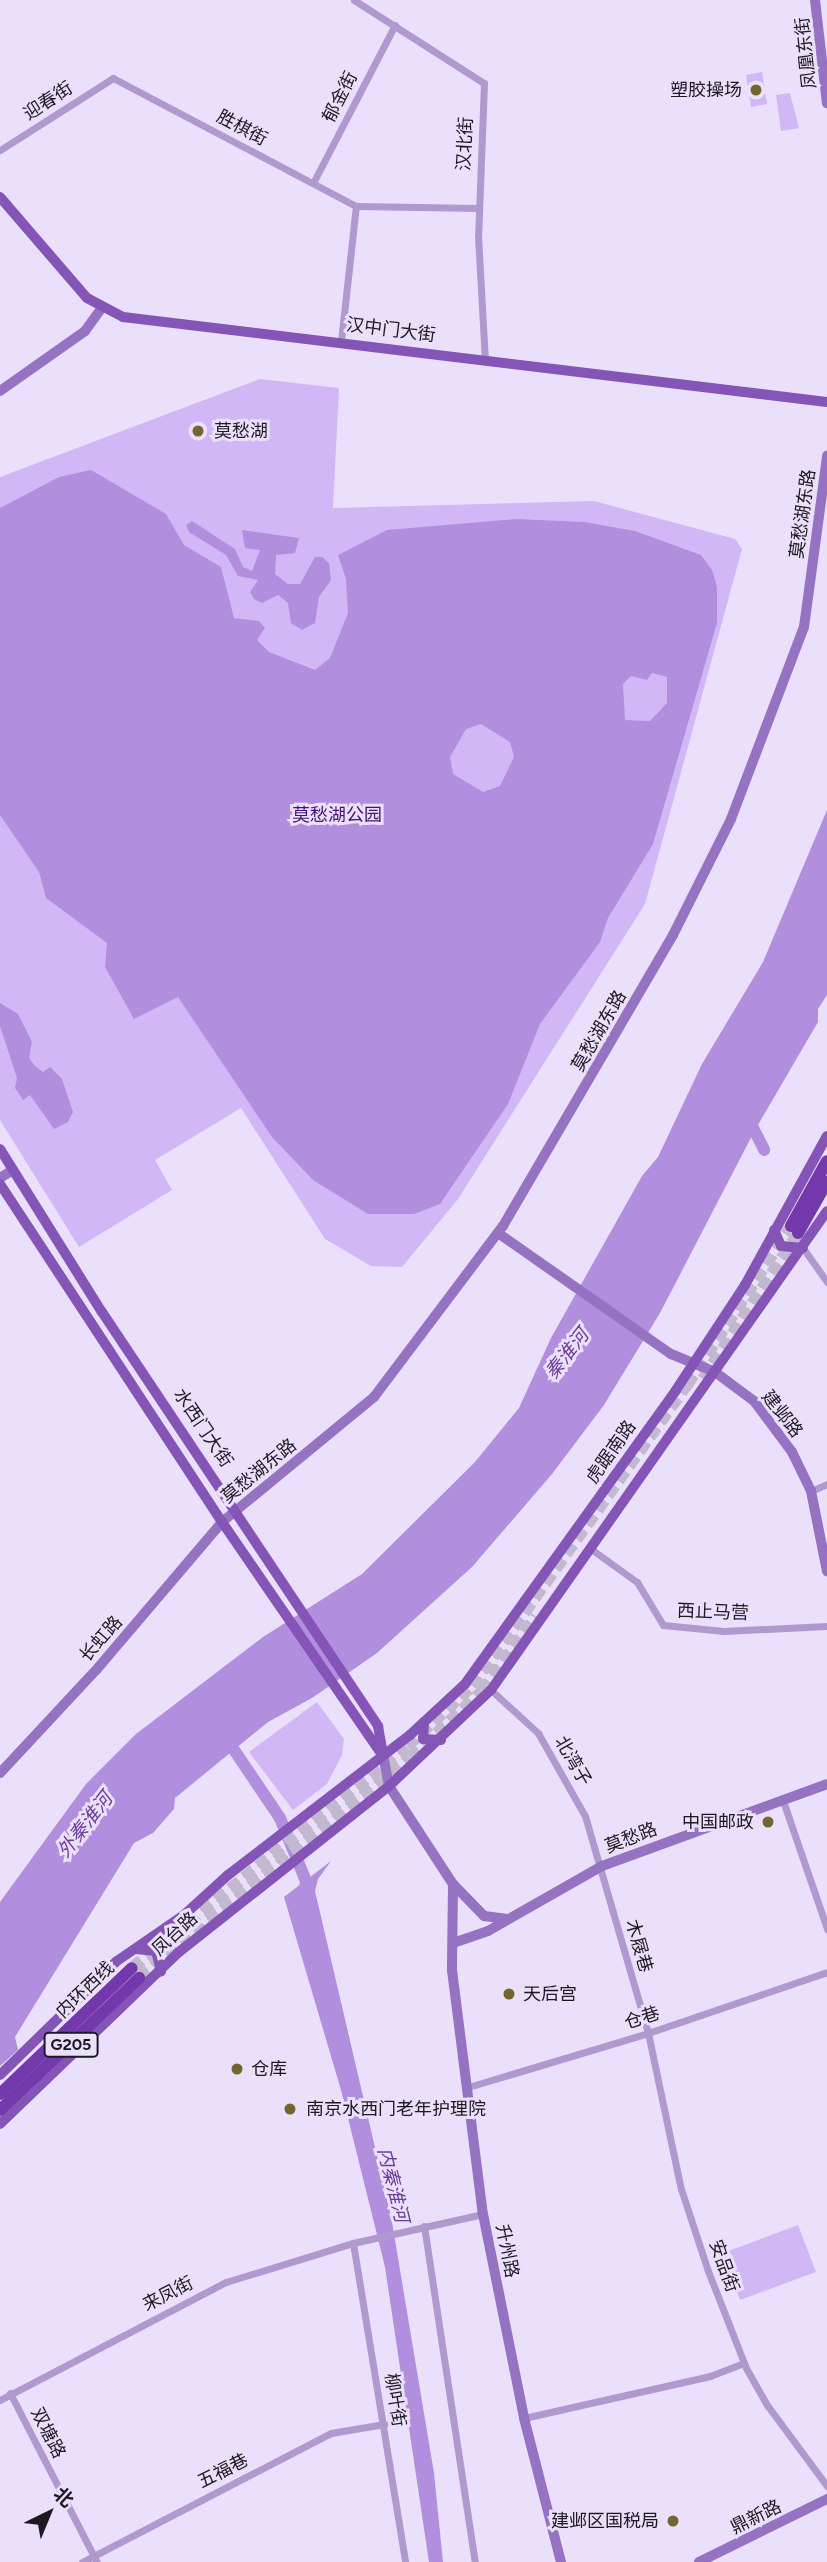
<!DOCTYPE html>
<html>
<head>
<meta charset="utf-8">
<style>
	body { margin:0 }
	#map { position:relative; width:827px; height:2562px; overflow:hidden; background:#ebe0fb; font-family:Figtree,"Noto Sans SC",sans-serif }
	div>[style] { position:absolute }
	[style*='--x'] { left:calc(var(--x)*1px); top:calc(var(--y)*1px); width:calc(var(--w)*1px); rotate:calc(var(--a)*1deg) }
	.green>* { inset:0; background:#d2b7f6 }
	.water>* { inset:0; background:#b18ede }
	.river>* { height:12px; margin:-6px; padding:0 6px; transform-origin:6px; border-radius:6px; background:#b18ede }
	.highway-tunnel>* { height:12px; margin-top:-6px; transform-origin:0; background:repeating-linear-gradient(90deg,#c2b8d0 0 12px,transparent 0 18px) }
	.street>* { height:7px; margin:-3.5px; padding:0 3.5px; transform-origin:3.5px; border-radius:3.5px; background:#b099cf }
	.secondary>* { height:10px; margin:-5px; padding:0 5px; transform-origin:5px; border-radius:5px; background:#9672c2 }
	.primary>* { height:10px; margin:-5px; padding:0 5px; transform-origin:5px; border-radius:5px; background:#8455b7 }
	.highway>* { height:12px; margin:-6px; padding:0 6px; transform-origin:6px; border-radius:6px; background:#7438ad }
	.dots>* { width:19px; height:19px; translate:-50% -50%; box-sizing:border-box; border:4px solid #ebe0fb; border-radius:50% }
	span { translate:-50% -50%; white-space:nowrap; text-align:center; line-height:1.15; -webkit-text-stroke:6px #ebe0fb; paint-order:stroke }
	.shield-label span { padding:2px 5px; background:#ebe0fb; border:2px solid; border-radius:5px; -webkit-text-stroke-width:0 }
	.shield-label { font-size:16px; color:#1d1922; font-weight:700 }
	.street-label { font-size:18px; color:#1d1922 }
	.poi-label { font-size:18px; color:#1d1922 }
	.right { translate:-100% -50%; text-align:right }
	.left { translate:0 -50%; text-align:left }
	.park-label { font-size:18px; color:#461170 }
	.water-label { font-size:19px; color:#6b3c9a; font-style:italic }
	.north { position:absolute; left:14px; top:2478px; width:70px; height:70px; -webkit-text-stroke:5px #ebe0fb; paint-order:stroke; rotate:43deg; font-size:19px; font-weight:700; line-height:28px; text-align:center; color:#1d1922 }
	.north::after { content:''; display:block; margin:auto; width:24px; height:32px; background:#1d1922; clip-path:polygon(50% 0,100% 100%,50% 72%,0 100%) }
</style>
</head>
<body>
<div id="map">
	<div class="green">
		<i style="clip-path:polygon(762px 72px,767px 104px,751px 107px,746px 75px)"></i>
		<i style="clip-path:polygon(790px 93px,799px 128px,781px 131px,776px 95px)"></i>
		<i style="clip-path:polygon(260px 379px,339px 388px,333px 508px,594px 501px,735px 539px,742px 549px,645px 904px,458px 1199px,402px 1267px,371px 1266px,325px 1239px,241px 1108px,155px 1160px,172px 1190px,79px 1247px,0 1120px,0 477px)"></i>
		<i style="clip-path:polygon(317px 1702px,344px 1739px,342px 1755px,327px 1784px,293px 1810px,249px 1752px)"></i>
		<i style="clip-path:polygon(798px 2225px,816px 2272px,740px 2300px,723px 2253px)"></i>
	</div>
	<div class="water">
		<i style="clip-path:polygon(evenodd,91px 470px,166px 514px,184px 545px,221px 567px,234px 618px,259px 621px,265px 628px,257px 640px,269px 652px,315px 670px,330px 658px,348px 613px,346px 579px,338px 555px,387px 530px,516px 519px,584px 522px,635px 531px,701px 555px,712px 570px,717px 587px,717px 623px,653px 844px,608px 918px,600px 942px,540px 1024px,508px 1104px,440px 1204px,414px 1214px,368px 1214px,313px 1180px,272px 1137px,178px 997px,134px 1019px,105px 967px,107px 943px,46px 898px,39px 872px,0 815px,0 508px,59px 477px,91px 470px,652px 673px,667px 677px,667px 703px,650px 721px,625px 720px,623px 684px,631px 676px,647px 680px,652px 673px,91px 470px,481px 724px,510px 742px,514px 757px,500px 786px,483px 792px,453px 774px,450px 757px,466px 729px,481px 724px)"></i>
		<i style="clip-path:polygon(192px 521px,235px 549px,243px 567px,252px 571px,260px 550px,245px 548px,242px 530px,299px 538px,295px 553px,276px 555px,275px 574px,288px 584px,300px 584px,315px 557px,322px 557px,329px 563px,331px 580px,319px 597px,315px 623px,302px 630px,291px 623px,288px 603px,278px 595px,262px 603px,254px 599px,250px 592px,258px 580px,238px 576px,226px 555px,189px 532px,186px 525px)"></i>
		<i style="clip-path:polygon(827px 810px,827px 995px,818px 1009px,818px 1022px,755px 1130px,660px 1313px,604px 1405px,552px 1474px,472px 1567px,377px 1653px,312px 1698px,268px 1722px,175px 1798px,174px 1809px,153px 1833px,134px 1843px,15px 2037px,18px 2050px,0 2066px,0 1902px,86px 1784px,136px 1734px,263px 1637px,362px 1574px,475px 1462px,519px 1408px,551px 1338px,642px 1176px,658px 1157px,702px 1064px,763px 962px)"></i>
		<i style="clip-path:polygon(0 1003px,18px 1014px,32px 1042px,29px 1058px,34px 1065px,43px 1072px,50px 1067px,62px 1079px,73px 1112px,68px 1122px,54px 1129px,30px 1095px,23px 1100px,15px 1088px,17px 1078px,0 1026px)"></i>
		<i style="clip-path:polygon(331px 1861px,318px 1879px,315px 1891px,391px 2216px,434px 2473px,443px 2562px,429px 2562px,385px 2267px,341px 2090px,284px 1897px)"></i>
	</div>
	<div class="river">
		<i style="--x:747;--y:1116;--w:38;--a:63"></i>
		<i style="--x:224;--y:1735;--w:100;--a:56"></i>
		<i style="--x:280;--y:1818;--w:68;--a:67.6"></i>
		<i style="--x:306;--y:1881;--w:16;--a:94"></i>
	</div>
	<div class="highway-tunnel">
		<i style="--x:703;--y:1379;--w:174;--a:-56.9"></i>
		<i style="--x:132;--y:1968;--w:353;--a:-38.9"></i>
		<i style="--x:407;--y:1746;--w:88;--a:-42.7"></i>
		<i style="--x:472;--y:1686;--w:370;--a:-54.5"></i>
		<i style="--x:687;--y:1385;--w:190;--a:-56.8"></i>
		<i style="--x:139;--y:1978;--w:349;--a:-39.1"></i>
		<i style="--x:410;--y:1758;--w:98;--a:-42.9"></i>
		<i style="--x:482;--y:1691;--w:92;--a:-53.9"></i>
	</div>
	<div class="street">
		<i style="--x:354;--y:0;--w:154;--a:32.6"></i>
		<i style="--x:484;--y:83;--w:153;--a:92.2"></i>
		<i style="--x:478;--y:236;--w:124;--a:86.8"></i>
		<i style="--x:0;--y:150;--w:134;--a:-32.5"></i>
		<i style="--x:113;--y:78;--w:275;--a:27.8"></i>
		<i style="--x:356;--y:206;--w:123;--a:0.9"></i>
		<i style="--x:313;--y:183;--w:178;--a:-62.6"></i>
		<i style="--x:341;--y:341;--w:136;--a:-83.7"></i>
		<i style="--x:803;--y:1248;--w:42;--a:54.8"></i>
		<i style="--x:811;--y:1491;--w:17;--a:-24"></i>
		<i style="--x:591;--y:1549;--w:57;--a:35.7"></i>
		<i style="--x:637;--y:1582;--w:50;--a:58.8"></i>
		<i style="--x:663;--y:1625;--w:61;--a:5.6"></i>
		<i style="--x:724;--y:1631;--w:103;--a:-2.8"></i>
		<i style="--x:491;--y:1690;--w:64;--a:42.5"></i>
		<i style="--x:538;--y:1733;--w:95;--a:60.5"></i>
		<i style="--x:585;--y:1816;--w:226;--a:73.8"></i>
		<i style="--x:648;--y:2033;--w:159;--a:78.1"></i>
		<i style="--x:681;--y:2189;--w:86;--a:71.8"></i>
		<i style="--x:708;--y:2271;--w:104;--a:68.6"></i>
		<i style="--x:746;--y:2368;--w:43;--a:60.4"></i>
		<i style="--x:767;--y:2405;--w:101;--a:53.5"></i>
		<i style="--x:782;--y:1798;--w:139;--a:71"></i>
		<i style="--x:465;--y:2088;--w:191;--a:-16.7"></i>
		<i style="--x:648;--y:2033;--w:189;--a:-18.8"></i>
		<i style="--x:424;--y:2226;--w:340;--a:81.4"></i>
		<i style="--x:353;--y:2243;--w:323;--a:80.7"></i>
		<i style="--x:10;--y:2393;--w:190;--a:62.8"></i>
		<i style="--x:0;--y:2400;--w:255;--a:-27.6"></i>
		<i style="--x:226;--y:2282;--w:133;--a:-17.1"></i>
		<i style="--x:353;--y:2243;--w:133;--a:-12.6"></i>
		<i style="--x:524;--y:2418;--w:191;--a:-12.7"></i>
		<i style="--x:710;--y:2376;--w:36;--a:-21"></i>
		<i style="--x:82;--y:2562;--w:280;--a:-27.4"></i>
		<i style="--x:331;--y:2433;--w:54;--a:-9.6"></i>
	</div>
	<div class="secondary">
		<i style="--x:815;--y:0;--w:104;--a:83.4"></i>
		<i style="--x:0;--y:391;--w:104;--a:-35.2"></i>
		<i style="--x:85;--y:331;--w:27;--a:-54"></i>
		<i style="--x:0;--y:1178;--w:15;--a:-32"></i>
		<i style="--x:498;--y:1233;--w:211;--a:35"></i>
		<i style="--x:671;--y:1354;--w:48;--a:22.2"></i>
		<i style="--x:715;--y:1372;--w:49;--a:36.6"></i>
		<i style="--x:754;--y:1401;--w:64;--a:53.3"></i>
		<i style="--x:792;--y:1452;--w:43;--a:64"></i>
		<i style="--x:811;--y:1491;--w:82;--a:78.7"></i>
		<i style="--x:383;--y:1755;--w:32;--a:79"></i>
		<i style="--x:389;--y:1786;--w:117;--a:56.9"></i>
		<i style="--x:453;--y:1884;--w:86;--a:90.7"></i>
		<i style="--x:452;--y:1970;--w:246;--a:82.8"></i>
		<i style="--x:483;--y:2214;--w:208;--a:78.6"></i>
		<i style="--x:524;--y:2418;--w:149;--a:75.6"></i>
		<i style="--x:0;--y:1773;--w:142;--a:-47"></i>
		<i style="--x:97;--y:1669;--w:193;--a:-49.6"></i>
		<i style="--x:222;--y:1522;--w:197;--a:-39.4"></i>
		<i style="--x:374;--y:1397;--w:214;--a:-53"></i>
		<i style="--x:503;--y:1226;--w:337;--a:-59.7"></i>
		<i style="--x:673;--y:935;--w:130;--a:-63.4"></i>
		<i style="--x:731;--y:819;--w:205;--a:-69.2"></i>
		<i style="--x:804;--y:627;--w:173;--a:-82.3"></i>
		<i style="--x:453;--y:1884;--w:45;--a:45.9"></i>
		<i style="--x:484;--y:1916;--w:24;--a:7"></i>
		<i style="--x:456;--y:1942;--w:34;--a:-19"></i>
		<i style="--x:488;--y:1931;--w:131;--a:-29.7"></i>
		<i style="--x:602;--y:1866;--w:239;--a:-20"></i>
		<i style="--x:699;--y:2562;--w:143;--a:-26.2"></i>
	</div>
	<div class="primary">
		<i style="--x:0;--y:197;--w:133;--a:49.3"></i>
		<i style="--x:87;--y:298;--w:41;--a:27.8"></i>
		<i style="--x:123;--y:317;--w:709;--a:6.88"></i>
		<i style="--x:0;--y:1149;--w:192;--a:58"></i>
		<i style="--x:102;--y:1312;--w:498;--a:56.3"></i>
		<i style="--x:378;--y:1726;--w:29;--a:80"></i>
		<i style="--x:0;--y:1184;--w:404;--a:56.7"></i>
		<i style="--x:222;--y:1522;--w:280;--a:55.5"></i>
		<i style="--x:774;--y:1230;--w:17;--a:66"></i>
		<i style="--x:781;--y:1246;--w:22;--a:5"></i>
		<i style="--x:424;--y:1722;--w:17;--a:93"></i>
		<i style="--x:423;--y:1739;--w:18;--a:3"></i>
		<i style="--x:136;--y:1949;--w:20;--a:6"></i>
		<i style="--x:156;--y:1951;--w:21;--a:76"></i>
		<i style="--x:0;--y:2075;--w:163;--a:-44.3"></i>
		<i style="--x:117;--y:1961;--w:81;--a:-34.5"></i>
		<i style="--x:184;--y:1915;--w:59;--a:-42.3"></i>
		<i style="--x:228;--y:1875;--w:230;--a:-37.6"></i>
		<i style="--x:410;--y:1735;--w:75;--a:-42.8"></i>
		<i style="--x:465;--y:1684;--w:362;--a:-54.3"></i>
		<i style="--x:676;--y:1390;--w:126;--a:-56.7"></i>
		<i style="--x:745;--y:1285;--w:170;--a:-61.2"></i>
		<i style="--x:0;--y:2124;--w:248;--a:-43.9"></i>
		<i style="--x:179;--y:1952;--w:268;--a:-38.3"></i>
		<i style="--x:389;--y:1786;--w:140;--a:-43.3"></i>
		<i style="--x:491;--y:1690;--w:585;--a:-54.95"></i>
	</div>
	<div class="highway">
		<i style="--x:791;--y:1226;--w:74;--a:-61"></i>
		<i style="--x:798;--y:1233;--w:59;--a:-60.4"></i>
		<i style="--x:0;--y:2094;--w:182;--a:-43.7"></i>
		<i style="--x:0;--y:2110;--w:192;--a:-43.5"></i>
	</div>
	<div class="dots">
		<i style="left:756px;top:90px;background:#736432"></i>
		<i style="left:198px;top:431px;background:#736432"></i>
		<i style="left:768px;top:1822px;background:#736432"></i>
		<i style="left:509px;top:1994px;background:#736432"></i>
		<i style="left:237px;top:2069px;background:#736432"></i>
		<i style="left:290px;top:2109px;background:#736432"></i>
		<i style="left:673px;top:2521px;background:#736432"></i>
	</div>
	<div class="shield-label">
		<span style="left:71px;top:2045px">G205</span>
	</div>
	<div class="street-label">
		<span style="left:806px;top:53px;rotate:-96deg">凤凰东街</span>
		<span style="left:340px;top:97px;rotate:-63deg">郁金街</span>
		<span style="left:48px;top:101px;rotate:-33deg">迎春街</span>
		<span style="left:242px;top:128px;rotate:28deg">胜棋街</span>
		<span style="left:465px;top:144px;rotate:-87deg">汉北街</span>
		<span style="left:391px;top:330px;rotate:7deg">汉中门大街</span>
		<span style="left:803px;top:514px;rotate:-82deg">莫愁湖东路</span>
		<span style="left:599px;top:1031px;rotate:-60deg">莫愁湖东路</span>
		<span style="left:782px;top:1414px;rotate:52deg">建邺路</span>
		<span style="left:203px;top:1428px;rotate:56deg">水西门大街</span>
		<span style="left:611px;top:1452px;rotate:-55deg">虎踞南路</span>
		<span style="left:259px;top:1471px;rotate:-39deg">莫愁湖东路</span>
		<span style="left:713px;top:1612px;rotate:2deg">西止马营</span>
		<span style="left:101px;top:1639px;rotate:-49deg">长虹路</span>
		<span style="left:573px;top:1761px;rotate:60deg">北湾子</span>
		<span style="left:631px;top:1838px;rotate:-21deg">莫愁路</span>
		<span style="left:175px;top:1934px;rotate:-43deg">凤台路</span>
		<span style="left:639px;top:1946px;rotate:74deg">木屐巷</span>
		<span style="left:85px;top:1990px;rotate:-44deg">内环西线</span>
		<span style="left:642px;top:2018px;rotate:-18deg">仓巷</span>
		<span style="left:507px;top:2251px;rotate:79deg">升州路</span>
		<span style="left:724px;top:2266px;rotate:70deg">安品街</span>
		<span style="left:168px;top:2294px;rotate:-27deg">来凤街</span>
		<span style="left:395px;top:2400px;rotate:81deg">柳叶街</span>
		<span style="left:48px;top:2433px;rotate:63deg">双塘路</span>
		<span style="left:223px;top:2471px;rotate:-27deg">五福巷</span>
		<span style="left:756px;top:2517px;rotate:-26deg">鼎新路</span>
	</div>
	<div class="poi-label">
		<span class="right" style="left:742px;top:90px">塑胶操场</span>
		<span class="left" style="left:214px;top:431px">莫愁湖</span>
		<span class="right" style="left:754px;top:1822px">中国邮政</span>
		<span class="left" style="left:523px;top:1994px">天后宫</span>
		<span class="left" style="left:251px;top:2069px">仓库</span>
		<span class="left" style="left:306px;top:2109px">南京水西门老年护理院</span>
		<span class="right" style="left:659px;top:2521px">建邺区国税局</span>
	</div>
	<div class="park-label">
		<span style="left:337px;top:815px">莫愁湖公园</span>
	</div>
	<div class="water-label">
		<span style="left:567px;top:1354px;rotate:-52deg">秦淮河</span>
		<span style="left:85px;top:1825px;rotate:-52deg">外秦淮河</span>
		<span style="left:393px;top:2185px;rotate:76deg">内秦淮河</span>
	</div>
	<div class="north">北</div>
</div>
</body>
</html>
